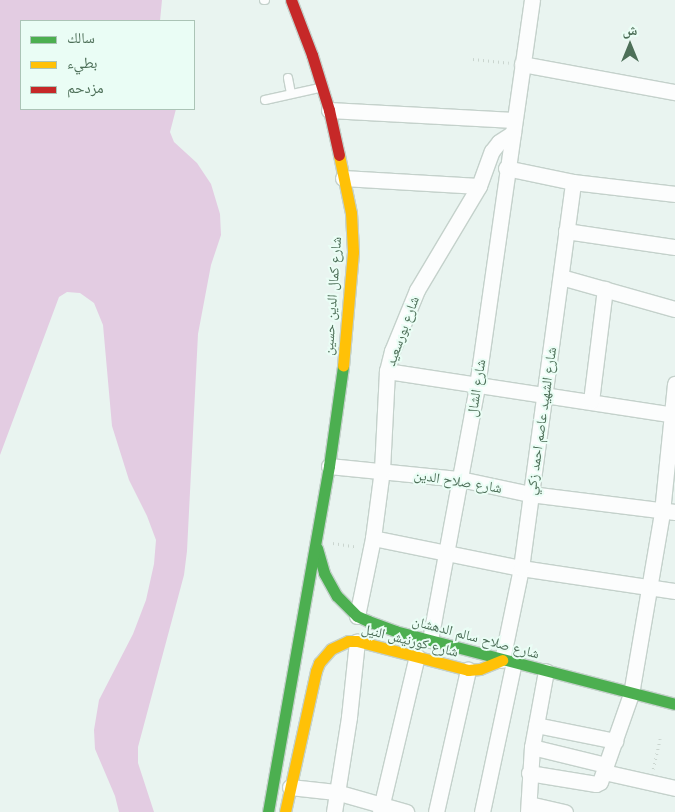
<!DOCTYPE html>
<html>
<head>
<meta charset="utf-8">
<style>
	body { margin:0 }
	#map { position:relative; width:675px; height:812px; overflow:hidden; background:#e9f4f0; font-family:Arial,"Noto Naskh Arabic",sans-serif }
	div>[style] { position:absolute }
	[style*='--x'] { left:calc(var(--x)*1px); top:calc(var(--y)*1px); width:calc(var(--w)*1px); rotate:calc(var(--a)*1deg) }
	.water>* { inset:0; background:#e3cce2 }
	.path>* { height:2.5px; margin-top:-1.25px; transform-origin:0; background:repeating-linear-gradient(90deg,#cad5cf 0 1px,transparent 0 5px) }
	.roads { filter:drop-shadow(1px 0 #c4d1cb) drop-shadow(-1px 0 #c4d1cb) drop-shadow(0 1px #c4d1cb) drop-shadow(0 -1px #c4d1cb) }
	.lane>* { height:8px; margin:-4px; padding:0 4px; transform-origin:4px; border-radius:4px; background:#fcfdfd }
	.street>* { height:15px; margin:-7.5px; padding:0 7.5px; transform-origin:7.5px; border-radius:7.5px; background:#fcfdfd }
	.fast>* { height:11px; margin:-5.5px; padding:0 5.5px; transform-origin:5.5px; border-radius:5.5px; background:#4caf50 }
	.slow>* { height:11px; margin:-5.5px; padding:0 5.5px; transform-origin:5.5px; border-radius:5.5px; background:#ffc107 }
	.jam>* { height:11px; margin:-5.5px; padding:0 5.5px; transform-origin:5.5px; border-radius:5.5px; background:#c62828 }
	span { translate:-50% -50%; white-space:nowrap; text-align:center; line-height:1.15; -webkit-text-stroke:4px #eafdf5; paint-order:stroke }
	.street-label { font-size:14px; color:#4d6f58 }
	.legend { position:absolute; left:20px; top:20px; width:175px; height:90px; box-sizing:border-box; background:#eafdf5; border:1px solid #abc4b6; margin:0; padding:6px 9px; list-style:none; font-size:15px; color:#4d6f58 }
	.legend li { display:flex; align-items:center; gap:10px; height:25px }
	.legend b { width:25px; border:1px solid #abc4b6 }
	.north { position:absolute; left:605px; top:20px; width:50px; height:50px; -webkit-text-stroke:4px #eafdf5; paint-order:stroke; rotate:0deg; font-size:14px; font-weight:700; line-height:20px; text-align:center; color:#4d6f58 }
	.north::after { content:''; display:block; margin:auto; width:18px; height:22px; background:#4d6f58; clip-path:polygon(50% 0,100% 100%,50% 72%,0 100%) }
</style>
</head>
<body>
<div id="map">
	<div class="water">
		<i style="clip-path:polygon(0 0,162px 0,160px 21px,21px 21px,21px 109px,176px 109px,170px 132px,174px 142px,197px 163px,211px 184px,220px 214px,221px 235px,211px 265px,198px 334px,187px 551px,184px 575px,138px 747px,138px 763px,154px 812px,119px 812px,115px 796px,95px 749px,94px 730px,99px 700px,133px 634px,146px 600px,154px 564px,156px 540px,147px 516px,129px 480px,112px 426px,103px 325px,94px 303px,80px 293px,67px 292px,59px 297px,0 455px)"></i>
	</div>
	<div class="path">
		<i style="--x:473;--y:59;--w:36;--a:6"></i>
		<i style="--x:333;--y:543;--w:24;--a:9"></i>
		<i style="--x:653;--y:769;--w:31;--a:-77"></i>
	</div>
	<div class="roads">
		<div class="lane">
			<i style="--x:264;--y:0;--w:1;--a:0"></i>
			<i style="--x:288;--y:78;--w:16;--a:79"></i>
			<i style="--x:265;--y:100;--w:55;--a:-12.5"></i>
		</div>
		<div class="street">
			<i style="--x:522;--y:64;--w:156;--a:10.4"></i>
			<i style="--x:329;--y:110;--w:185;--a:3.1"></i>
			<i style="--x:506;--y:168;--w:68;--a:11.8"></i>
			<i style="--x:573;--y:182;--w:103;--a:6.7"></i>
			<i style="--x:343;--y:178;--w:136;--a:3.4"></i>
			<i style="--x:566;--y:231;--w:110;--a:8.4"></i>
			<i style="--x:561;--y:277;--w:118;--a:15.7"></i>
			<i style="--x:387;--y:371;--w:291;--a:8.7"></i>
			<i style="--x:591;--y:401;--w:113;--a:-82.9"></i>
			<i style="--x:329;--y:466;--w:132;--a:5.7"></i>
			<i style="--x:460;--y:479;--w:72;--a:12.1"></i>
			<i style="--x:530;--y:494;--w:146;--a:7.1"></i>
			<i style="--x:373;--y:538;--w:151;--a:11.5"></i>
			<i style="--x:521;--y:568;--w:156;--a:8.5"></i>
			<i style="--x:357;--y:616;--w:80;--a:-78.4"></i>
			<i style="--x:373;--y:538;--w:69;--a:-82.5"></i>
			<i style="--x:382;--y:470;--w:99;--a:-87.1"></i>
			<i style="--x:387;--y:371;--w:21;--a:-76"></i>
			<i style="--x:392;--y:351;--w:66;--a:-67.7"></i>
			<i style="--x:417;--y:290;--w:121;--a:-59.2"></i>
			<i style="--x:479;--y:186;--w:37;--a:-70"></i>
			<i style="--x:492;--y:151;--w:11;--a:-52"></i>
			<i style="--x:499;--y:142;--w:17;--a:-33"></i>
			<i style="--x:430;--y:640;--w:258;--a:-79.5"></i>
			<i style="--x:477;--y:386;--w:390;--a:-81.9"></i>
			<i style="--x:502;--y:660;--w:94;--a:-78.3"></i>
			<i style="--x:521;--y:568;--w:389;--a:-82.3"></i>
			<i style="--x:536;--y:725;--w:81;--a:11.4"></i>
			<i style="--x:532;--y:747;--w:76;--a:13.7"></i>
			<i style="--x:604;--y:772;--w:73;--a:12.7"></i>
			<i style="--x:529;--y:773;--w:68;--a:9.3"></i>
			<i style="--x:596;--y:784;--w:4;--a:-27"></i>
			<i style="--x:600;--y:782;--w:93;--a:-70.6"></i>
			<i style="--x:631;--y:694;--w:185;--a:-80.3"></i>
			<i style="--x:662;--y:512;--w:129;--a:-84.2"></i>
			<i style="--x:290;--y:787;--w:46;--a:6.2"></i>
			<i style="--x:336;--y:792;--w:73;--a:15.9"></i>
			<i style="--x:529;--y:804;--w:37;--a:13"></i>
			<i style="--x:334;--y:812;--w:96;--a:-81"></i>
			<i style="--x:349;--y:717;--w:76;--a:-84"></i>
			<i style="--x:380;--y:812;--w:160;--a:-76.7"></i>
			<i style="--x:436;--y:812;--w:146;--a:-77.3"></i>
			<i style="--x:482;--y:812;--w:153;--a:-78"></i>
			<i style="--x:528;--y:812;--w:65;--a:-86.5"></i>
			<i style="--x:532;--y:747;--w:77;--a:-79.6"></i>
		</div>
		<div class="fast">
			<i style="--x:317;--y:548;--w:26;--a:74"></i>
			<i style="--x:324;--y:573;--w:26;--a:61"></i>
			<i style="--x:337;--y:596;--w:28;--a:45"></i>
			<i style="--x:357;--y:616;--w:12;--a:24"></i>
			<i style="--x:368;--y:621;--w:29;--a:20"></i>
			<i style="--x:395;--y:631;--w:289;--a:14.6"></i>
			<i style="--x:268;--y:812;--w:351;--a:-80"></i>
			<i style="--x:329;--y:466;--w:101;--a:-82"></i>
		</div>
		<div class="slow">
			<i style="--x:339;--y:155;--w:59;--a:78.3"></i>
			<i style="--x:351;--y:213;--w:39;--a:87"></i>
			<i style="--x:353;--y:252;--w:114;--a:95"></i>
			<i style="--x:285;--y:812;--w:144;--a:-77.6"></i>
			<i style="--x:316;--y:671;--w:9;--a:-69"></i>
			<i style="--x:319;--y:663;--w:18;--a:-49"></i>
			<i style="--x:331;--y:649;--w:19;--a:-25"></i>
			<i style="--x:348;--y:641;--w:9;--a:0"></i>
			<i style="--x:357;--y:641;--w:115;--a:14.6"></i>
			<i style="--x:468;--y:670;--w:12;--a:-5"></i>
			<i style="--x:480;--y:669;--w:24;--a:-22"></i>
		</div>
		<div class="jam">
			<i style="--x:291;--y:0;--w:59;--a:69.1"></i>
			<i style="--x:312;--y:55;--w:58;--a:72.8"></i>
			<i style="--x:329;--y:110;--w:46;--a:77.5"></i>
		</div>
	</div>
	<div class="street-label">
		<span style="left:332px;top:296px;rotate:-86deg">شارع كمال الدين حسين</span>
		<span style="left:402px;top:331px;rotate:-70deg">شارع بورسعيد</span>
		<span style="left:476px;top:388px;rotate:-81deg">شارع الشال</span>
		<span style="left:541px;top:421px;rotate:-82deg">شارع الشهيد عاصم احمد زكي</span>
		<span style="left:458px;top:481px;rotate:9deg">شارع صلاح الدين</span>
		<span style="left:476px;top:637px;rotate:15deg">شارع صلاح سالم الدهشان</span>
		<span style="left:410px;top:640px;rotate:14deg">شارع كورنيش النيل</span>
	</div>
	<ul class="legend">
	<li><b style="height:6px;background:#4caf50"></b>سالك</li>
	<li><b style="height:6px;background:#ffc107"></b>بطيء</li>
	<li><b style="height:6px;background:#c62828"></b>مزدحم</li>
	</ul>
	<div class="north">ش</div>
</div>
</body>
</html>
